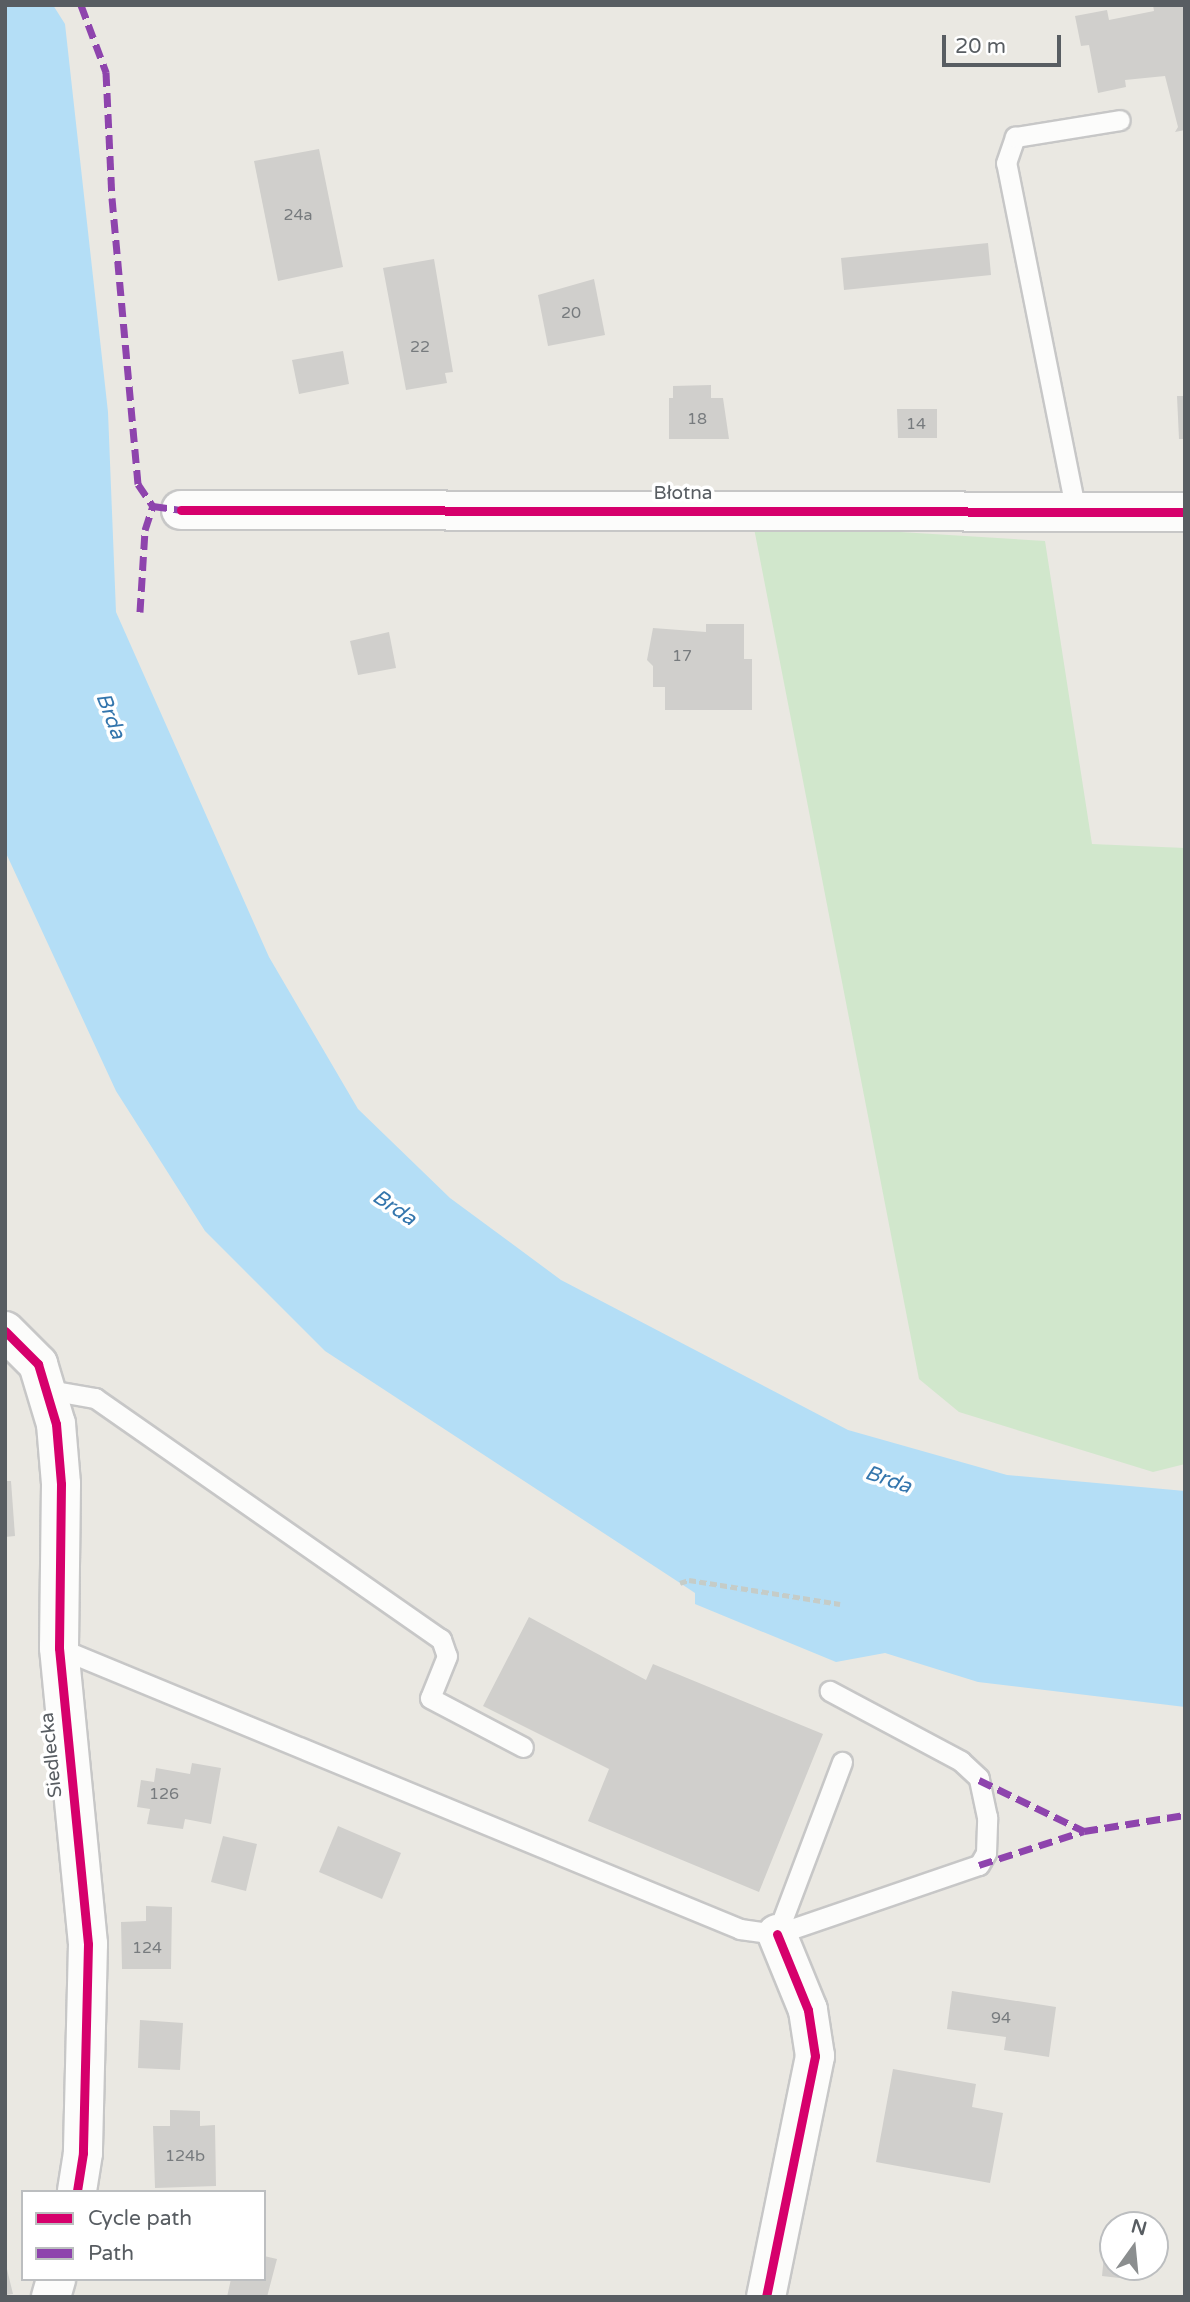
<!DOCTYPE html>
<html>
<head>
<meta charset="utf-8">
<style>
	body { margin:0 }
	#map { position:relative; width:1190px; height:2302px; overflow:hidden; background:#eae8e2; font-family:"Varela Round",sans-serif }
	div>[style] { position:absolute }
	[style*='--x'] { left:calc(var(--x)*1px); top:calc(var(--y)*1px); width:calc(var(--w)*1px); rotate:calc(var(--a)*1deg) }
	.green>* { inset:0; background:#d1e7cc }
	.water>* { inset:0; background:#b4def6 }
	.building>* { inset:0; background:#d0cfcc }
	.path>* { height:4.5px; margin-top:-2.25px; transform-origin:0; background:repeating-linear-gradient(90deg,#c5ccc8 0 7px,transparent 0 10.5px) }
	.roads { filter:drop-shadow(2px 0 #c7c7c7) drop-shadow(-2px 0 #c7c7c7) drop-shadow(0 2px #c7c7c7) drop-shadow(0 -2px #c7c7c7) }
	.lane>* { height:19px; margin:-9.5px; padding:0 9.5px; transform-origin:9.5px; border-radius:9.5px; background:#fcfcfb }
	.street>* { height:38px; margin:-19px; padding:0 19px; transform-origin:19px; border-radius:19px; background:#fcfcfb }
	.quiet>* { height:7px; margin-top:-3.5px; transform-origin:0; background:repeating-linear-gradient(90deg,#8e44ad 0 14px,transparent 0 21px) }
	.cycleway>* { height:9px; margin:-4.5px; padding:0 4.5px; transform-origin:4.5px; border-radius:4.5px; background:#d6006c }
	span { translate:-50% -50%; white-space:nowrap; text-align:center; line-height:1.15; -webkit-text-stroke:7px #fff; paint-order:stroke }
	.number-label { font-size:16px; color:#777b7e }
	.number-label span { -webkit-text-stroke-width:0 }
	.street-label { font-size:19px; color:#585d62 }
	.water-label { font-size:21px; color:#3476ad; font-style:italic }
	.frame { position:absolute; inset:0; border:7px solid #585d62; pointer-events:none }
	.legend { position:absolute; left:21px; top:2190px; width:245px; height:91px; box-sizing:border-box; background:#fff; border:2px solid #bcbec0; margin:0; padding:9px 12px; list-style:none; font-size:21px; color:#585d62 }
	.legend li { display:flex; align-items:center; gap:14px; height:35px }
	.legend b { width:35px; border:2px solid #bcbec0 }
	.north { position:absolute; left:1099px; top:2211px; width:70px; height:70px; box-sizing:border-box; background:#fff; border:2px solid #bcbec0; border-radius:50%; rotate:15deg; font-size:19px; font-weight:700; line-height:28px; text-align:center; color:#585d62 }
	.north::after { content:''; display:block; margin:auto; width:24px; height:32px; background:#8b8e8f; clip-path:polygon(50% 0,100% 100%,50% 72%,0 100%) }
	.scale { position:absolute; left:942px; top:35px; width:119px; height:32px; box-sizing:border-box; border:4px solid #585d62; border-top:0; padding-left:9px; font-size:21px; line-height:24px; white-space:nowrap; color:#585d62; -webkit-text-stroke:5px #fff; paint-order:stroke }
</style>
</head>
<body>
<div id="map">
	<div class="green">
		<i style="clip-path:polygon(753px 523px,1045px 541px,1092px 844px,1185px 848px,1185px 1464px,1153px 1472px,959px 1412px,919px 1379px)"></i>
	</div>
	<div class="water">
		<i style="clip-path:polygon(5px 5px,53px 5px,65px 24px,108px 412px,116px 612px,269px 957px,358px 1109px,450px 1198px,561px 1280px,848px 1430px,1007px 1475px,1185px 1491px,1185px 1707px,978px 1682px,885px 1653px,836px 1662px,695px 1604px,695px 1593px,680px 1583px,325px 1351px,205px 1231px,116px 1091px,5px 851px)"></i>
	</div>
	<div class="building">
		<i style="clip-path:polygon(1153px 5px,1185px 5px,1185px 130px,1175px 132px,1178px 127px,1165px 76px,1125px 80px,1126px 87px,1098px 93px,1089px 45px,1081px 46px,1075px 16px,1107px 10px,1109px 20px,1154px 11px)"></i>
		<i style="clip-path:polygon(319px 149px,343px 267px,278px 281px,254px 161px)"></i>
		<i style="clip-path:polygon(988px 243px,991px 275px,844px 290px,841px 258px)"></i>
		<i style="clip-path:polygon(434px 259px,453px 372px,445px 373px,447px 383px,406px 390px,383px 268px)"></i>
		<i style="clip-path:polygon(594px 279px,605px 335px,548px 346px,538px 295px)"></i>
		<i style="clip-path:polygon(343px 351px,349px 384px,299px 394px,292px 360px)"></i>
		<i style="clip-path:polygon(711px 385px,711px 398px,723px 398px,729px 439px,669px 439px,669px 398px,673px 398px,673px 386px)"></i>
		<i style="clip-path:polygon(1177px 396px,1185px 396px,1185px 439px,1179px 439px)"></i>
		<i style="clip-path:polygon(897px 409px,937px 409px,937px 438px,898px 438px)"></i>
		<i style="clip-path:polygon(706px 624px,744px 624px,744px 659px,752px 659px,752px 710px,665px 710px,665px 687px,653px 687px,653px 666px,647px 660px,653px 628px,706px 632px)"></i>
		<i style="clip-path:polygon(389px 632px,396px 668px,358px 675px,350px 641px)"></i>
		<i style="clip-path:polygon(5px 1481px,11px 1481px,15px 1536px,5px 1537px)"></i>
		<i style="clip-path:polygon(529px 1617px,646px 1680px,653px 1664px,823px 1734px,759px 1892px,588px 1821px,609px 1769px,483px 1706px)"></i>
		<i style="clip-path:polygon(192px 1763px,221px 1768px,211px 1824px,185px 1819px,183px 1829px,147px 1824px,150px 1809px,137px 1807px,141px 1780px,154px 1782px,156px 1768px,190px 1774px)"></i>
		<i style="clip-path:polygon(338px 1826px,401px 1853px,382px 1899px,319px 1872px)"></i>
		<i style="clip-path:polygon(223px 1836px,257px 1844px,246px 1891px,211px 1882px)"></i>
		<i style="clip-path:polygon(146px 1906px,172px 1907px,171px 1969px,122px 1969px,121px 1922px,146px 1921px)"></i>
		<i style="clip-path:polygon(952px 1991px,1056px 2007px,1049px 2057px,1004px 2050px,1006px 2037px,947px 2029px)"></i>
		<i style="clip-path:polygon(140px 2020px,183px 2023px,180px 2070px,138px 2068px)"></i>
		<i style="clip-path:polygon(893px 2069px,976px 2084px,972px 2107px,1003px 2113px,990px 2183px,876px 2162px)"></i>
		<i style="clip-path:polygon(170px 2110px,200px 2111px,200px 2126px,215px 2125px,216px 2186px,155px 2188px,153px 2126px,170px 2126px)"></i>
		<i style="clip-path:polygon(1106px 2236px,1113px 2237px,1113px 2267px,1138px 2267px,1137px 2280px,1102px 2276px)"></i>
		<i style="clip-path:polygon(264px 2256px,277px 2259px,267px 2297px,227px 2297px,231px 2279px,264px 2279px)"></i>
		<i style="clip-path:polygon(5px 2261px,13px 2294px,5px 2295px)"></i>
	</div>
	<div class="path">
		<i style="--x:680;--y:1583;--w:9;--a:-18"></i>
		<i style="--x:689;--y:1580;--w:153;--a:9"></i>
	</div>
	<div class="roads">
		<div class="lane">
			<i style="--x:1076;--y:512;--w:356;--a:-101.3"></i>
			<i style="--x:1006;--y:163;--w:28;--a:-71"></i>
			<i style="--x:1015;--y:137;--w:106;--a:-9.2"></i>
			<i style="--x:49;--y:1390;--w:47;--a:9.9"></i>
			<i style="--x:95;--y:1398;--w:422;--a:34.9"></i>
			<i style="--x:441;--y:1639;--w:18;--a:71"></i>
			<i style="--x:447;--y:1656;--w:45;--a:112"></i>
			<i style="--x:430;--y:1698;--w:105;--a:27.8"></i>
			<i style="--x:59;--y:1648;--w:737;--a:22.42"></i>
			<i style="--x:740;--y:1929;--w:37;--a:8"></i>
			<i style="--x:777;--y:1934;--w:213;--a:-18.9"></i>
			<i style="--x:979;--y:1865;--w:14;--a:-60"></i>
			<i style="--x:986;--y:1853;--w:36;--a:-88"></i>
			<i style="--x:987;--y:1817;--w:40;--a:-102"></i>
			<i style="--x:979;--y:1778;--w:25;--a:-137"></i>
			<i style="--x:961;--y:1761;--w:149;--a:-151.9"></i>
			<i style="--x:777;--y:1934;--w:184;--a:-69.3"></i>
		</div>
		<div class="street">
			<i style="--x:181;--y:510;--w:1004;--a:0.11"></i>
			<i style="--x:5;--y:1331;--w:47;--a:45"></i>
			<i style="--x:38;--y:1364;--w:63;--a:73.3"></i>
			<i style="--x:56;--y:1424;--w:60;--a:85.2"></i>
			<i style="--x:61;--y:1484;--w:164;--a:90.7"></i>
			<i style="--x:59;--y:1648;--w:297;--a:84.4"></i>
			<i style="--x:88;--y:1944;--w:209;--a:91.4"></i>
			<i style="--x:83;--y:2153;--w:39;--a:99"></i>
			<i style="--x:51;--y:2297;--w:19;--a:-74"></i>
			<i style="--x:766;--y:2297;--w:246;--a:-78.5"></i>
			<i style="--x:815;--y:2056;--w:47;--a:-98.7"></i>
			<i style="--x:808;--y:2010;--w:82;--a:-112.2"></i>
		</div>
	</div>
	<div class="quiet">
		<i style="--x:81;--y:5;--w:72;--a:69.5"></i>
		<i style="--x:106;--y:72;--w:126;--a:87.3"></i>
		<i style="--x:112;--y:198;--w:287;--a:84.8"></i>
		<i style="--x:138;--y:484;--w:27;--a:56"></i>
		<i style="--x:153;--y:506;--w:28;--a:8"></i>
		<i style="--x:140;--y:612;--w:82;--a:-86.5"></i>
		<i style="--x:145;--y:530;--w:25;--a:-72"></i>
		<i style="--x:979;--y:1780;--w:117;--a:25.9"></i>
		<i style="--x:979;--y:1865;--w:110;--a:-17.9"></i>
		<i style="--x:1084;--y:1831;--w:102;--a:-9"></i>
	</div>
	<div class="cycleway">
		<i style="--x:181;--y:510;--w:1004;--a:0.11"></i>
		<i style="--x:5;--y:1331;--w:47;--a:45"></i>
		<i style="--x:38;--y:1364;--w:63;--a:73.3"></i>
		<i style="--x:56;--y:1424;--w:60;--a:85.2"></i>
		<i style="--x:61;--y:1484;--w:164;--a:90.7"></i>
		<i style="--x:59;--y:1648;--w:297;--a:84.4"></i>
		<i style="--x:88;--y:1944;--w:209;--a:91.4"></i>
		<i style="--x:83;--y:2153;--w:39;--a:99"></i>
		<i style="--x:766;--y:2297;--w:246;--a:-78.5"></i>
		<i style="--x:815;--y:2056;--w:47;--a:-98.7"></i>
		<i style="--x:808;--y:2010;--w:82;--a:-112.2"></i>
	</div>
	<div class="number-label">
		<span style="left:298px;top:215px">24a</span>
		<span style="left:571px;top:313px">20</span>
		<span style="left:420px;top:347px">22</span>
		<span style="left:697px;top:419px">18</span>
		<span style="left:916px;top:424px">14</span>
		<span style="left:682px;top:656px">17</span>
		<span style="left:164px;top:1794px">126</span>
		<span style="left:147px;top:1948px">124</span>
		<span style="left:1001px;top:2018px">94</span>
		<span style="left:185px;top:2156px">124b</span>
	</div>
	<div class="street-label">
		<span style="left:683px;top:494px">Błotna</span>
		<span style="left:52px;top:1755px;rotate:-96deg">Siedlecka</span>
	</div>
	<div class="water-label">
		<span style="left:110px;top:716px;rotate:69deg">Brda</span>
		<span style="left:394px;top:1208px;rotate:34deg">Brda</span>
		<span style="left:888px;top:1480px;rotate:19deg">Brda</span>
	</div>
	<div class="frame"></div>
	<ul class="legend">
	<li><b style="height:9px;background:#d6006c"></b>Cycle path</li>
	<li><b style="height:9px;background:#8e44ad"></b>Path</li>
	</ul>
	<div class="north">N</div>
	<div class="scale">20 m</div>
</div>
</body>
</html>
